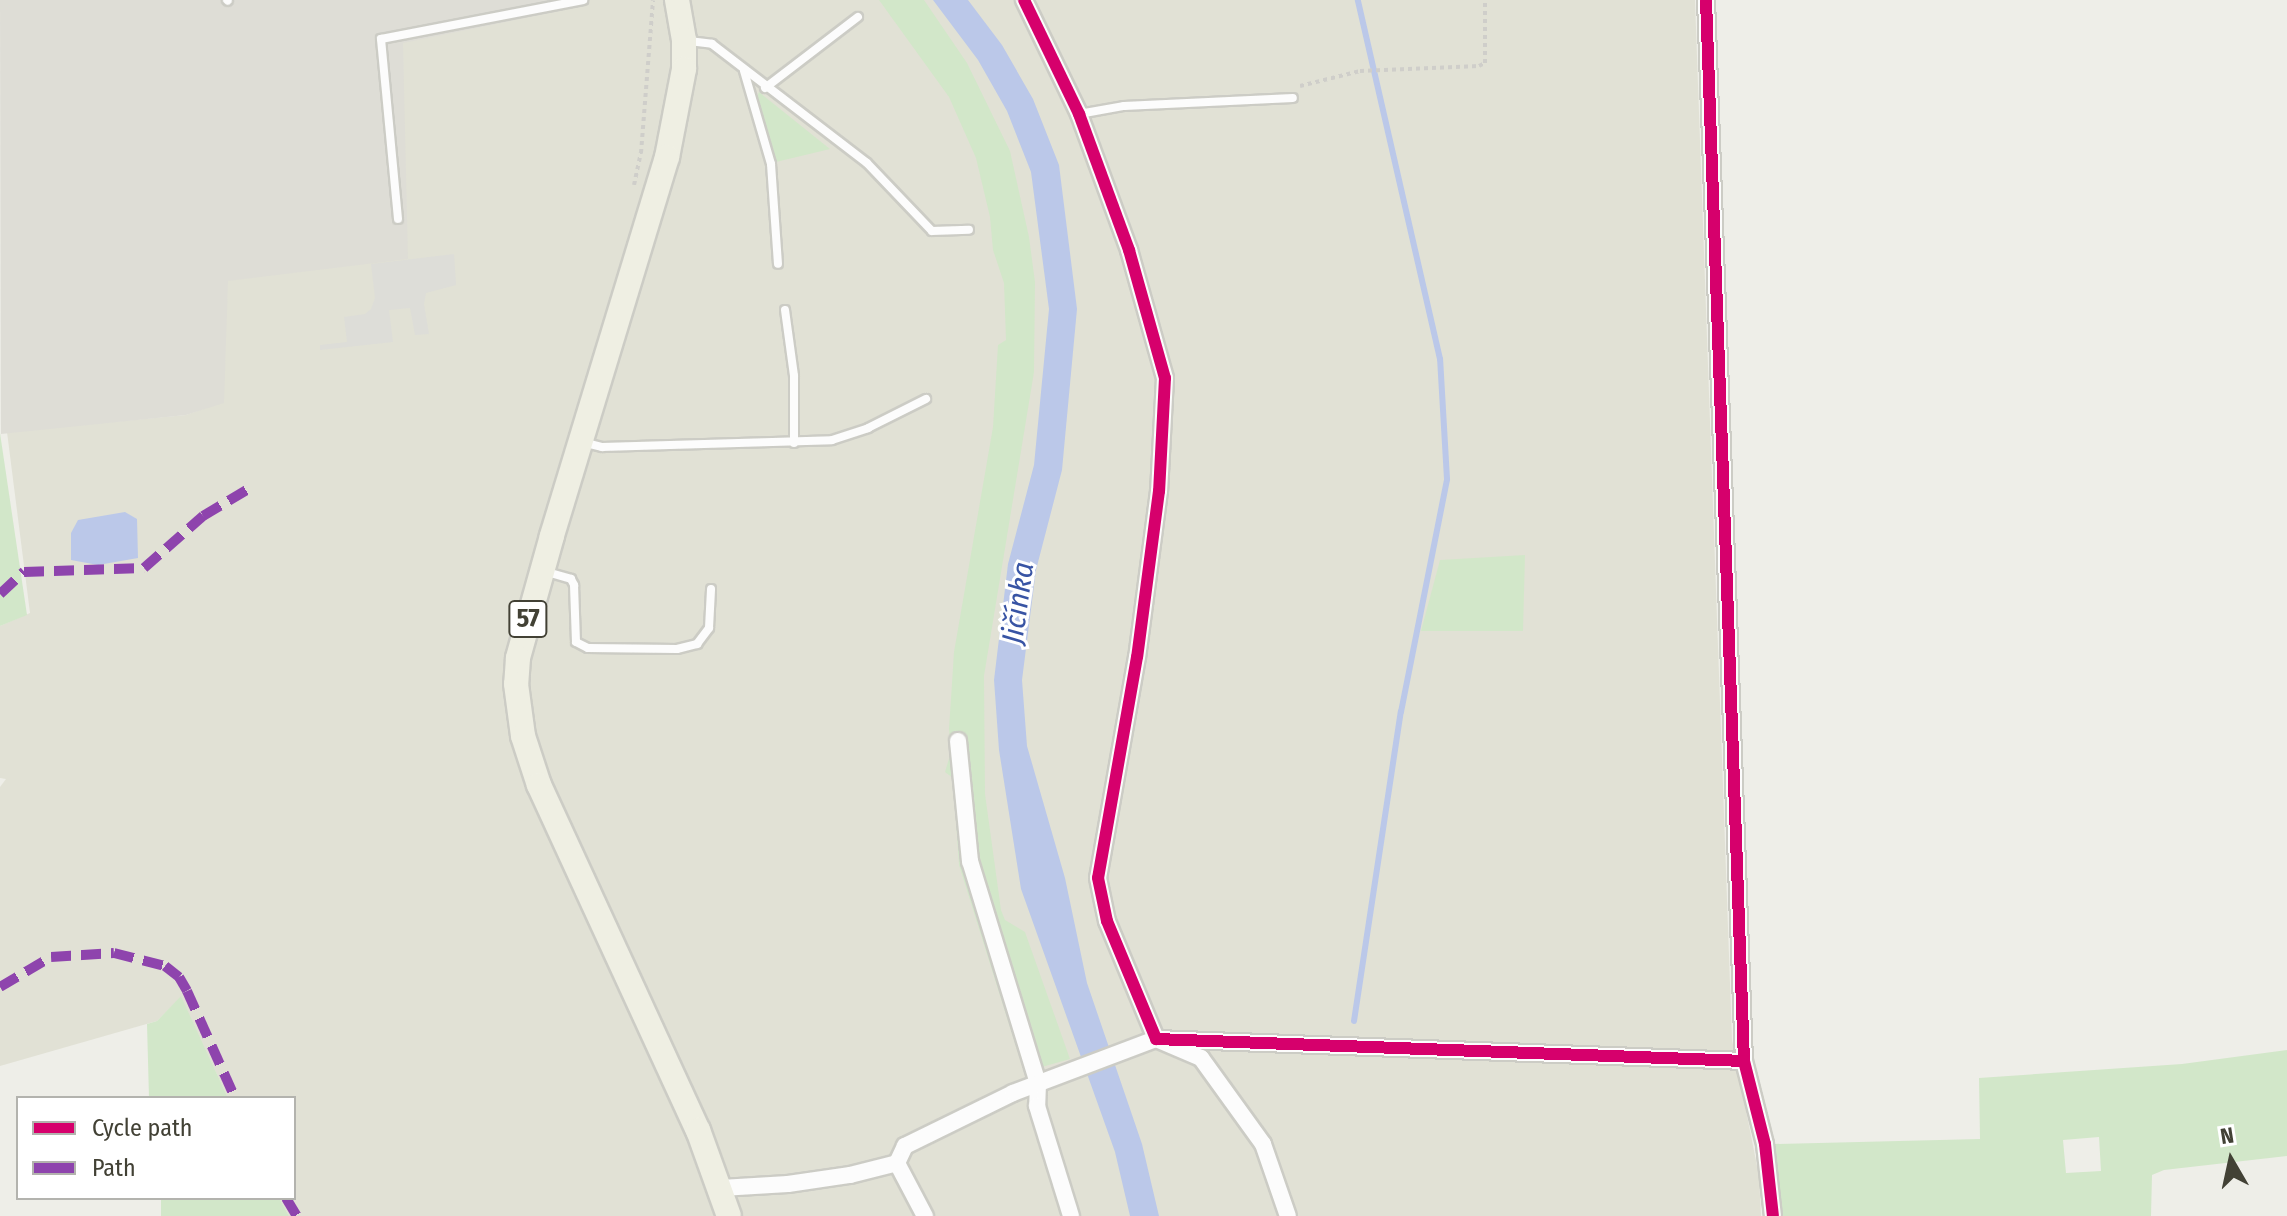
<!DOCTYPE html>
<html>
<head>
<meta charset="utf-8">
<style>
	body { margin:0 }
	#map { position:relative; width:2287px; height:1216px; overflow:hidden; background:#eeeee8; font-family:"Fira Sans Condensed",sans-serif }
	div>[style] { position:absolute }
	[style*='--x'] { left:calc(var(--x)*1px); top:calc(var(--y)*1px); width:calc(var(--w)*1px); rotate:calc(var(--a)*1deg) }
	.residential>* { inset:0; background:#e1e1d5 }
	.industrial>* { inset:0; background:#deddd6 }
	.green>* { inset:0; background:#d2e7c9 }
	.parking>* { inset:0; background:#ddddd8 }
	.water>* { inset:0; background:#bbc8e9 }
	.stream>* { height:6px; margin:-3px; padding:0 3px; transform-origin:3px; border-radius:3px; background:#bbc8e9 }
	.path>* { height:4px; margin-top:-2px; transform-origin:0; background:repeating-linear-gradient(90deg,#cfceca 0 4px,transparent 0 8px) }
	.roads { filter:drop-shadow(2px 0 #ccccc5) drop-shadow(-2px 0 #ccccc5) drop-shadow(0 2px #ccccc5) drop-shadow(0 -2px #ccccc5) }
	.service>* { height:8px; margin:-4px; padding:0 4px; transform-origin:4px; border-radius:4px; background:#fcfcfc }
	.minor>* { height:16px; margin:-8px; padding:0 8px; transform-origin:8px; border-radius:8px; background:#fcfcfc }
	.primary>* { height:24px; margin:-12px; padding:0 12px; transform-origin:12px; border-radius:12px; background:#efefe3 }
	.quiet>* { height:10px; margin-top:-5px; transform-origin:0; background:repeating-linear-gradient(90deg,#8e44ad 0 20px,transparent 0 30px) }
	.cycleway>* { height:12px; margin:-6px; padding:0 6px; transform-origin:6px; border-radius:6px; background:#d6006c }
	span { translate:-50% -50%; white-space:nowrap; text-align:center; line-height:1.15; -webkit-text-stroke:6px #fff; paint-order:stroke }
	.shield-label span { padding:2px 6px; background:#fff; border:2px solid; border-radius:6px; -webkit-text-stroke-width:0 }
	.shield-label { font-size:26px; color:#424135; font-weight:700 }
	.water-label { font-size:30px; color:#3854a4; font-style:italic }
	.legend { position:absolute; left:16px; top:1096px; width:280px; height:104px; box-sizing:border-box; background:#fff; border:2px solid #b3b3ae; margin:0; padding:10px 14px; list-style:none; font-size:24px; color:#424135 }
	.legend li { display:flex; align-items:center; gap:16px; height:40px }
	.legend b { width:40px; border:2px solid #b3b3ae }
	.north { position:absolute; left:2191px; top:1120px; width:80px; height:80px; -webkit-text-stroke:6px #fff; paint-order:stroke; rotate:351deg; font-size:22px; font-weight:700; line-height:32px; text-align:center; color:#424135 }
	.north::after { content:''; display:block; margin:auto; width:28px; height:36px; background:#424135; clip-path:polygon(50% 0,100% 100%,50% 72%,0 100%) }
</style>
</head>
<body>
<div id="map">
	<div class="residential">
		<i style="clip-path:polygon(383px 0,1695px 0,1732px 1040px,1759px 1176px,1761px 1216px,289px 1216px,279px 1198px,294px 1198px,294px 1098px,228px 1098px,181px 997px,157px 1021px,0 1066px,0 787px,6px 779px,0 778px,0 626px,30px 613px,7px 432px,186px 415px,223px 402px,227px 281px)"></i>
	</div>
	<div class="industrial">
		<i style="clip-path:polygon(0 0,563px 0,565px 10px,403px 43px,408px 259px,228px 281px,224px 403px,186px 415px,1px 434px)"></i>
	</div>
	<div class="green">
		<i style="clip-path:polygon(879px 0,924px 0,967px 63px,1010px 151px,1029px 237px,1035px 282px,1034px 372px,984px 676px,985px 794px,1001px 910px,1005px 920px,1025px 932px,1070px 1059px,1024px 1072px,959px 865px,953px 778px,945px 772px,951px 752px,949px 729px,954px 652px,993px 427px,998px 345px,1006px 340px,1004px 283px,993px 250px,990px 217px,976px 158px,949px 97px)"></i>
		<i style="clip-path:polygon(759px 92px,830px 149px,776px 162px,757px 97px)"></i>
		<i style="clip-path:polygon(0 433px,27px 615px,0 626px)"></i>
		<i style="clip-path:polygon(1525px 555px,1523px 631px,1421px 631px,1440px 560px)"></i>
		<i style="clip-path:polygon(181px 996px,228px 1098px,149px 1098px,147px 1024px,157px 1021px)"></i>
		<i style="clip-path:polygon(evenodd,2287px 1050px,2287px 1156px,2164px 1170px,2152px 1175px,2151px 1216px,1782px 1216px,1773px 1144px,1980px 1139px,1979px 1078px,2182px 1064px,2287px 1050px,2099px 1137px,2101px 1171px,2066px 1173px,2063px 1140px,2099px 1137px)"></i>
		<i style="clip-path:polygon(161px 1198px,279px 1198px,289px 1216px,161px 1216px)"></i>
	</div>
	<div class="parking">
		<i style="clip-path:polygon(454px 254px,456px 285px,426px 293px,424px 304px,429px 334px,415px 335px,410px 308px,389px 310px,393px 342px,320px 350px,320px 345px,347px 342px,344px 317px,365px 314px,371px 309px,375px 298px,371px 264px)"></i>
	</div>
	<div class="water">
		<i style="clip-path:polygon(933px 0,968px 0,1002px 45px,1033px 99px,1059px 165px,1077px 309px,1062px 470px,1036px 570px,1022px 680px,1027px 746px,1065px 878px,1087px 983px,1142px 1144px,1159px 1216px,1130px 1216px,1115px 1152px,1021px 889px,999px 750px,994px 680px,1008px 564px,1034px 465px,1049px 309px,1031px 172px,1007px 111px,978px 60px)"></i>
		<i style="clip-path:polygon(125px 512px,137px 519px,138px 558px,98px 565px,71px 560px,71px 533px,78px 520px)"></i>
	</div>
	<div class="stream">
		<i style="--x:1354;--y:1021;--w:313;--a:-81.4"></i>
		<i style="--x:1401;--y:712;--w:237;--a:-78.8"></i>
		<i style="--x:1447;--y:479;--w:120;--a:-93.3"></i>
		<i style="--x:1440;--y:359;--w:368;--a:-102.9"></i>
	</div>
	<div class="path">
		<i style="--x:1300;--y:86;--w:62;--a:-14"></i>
		<i style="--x:1360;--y:71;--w:119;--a:-2.4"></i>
		<i style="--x:1479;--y:66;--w:7;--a:-27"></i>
		<i style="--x:1485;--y:63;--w:63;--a:-90"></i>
		<i style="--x:634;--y:185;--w:33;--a:-78"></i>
		<i style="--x:641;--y:153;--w:153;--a:-85.5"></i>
	</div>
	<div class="roads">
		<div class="service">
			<i style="--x:227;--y:0;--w:1;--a:45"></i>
			<i style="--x:689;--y:41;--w:23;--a:7"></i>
			<i style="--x:712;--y:44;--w:195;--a:37.5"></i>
			<i style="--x:867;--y:163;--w:94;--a:46.3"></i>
			<i style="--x:932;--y:231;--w:37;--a:-2"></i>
			<i style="--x:744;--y:71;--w:97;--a:73.8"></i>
			<i style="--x:771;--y:164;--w:100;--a:86"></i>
			<i style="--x:765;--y:88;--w:117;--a:-37.4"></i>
			<i style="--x:1079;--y:114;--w:46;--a:-10.1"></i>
			<i style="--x:1124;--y:106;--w:169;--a:-2.7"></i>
			<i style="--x:398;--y:219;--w:181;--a:-95.4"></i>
			<i style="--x:381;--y:39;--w:206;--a:-10.9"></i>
			<i style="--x:785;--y:310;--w:67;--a:82.2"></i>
			<i style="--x:794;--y:376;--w:67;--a:90"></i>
			<i style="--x:582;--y:442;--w:21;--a:14"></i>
			<i style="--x:602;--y:447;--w:230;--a:-1.7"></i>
			<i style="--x:832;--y:440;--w:38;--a:-18"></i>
			<i style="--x:868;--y:428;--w:65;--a:-26.6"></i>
			<i style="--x:547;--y:572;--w:25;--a:16"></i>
			<i style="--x:571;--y:579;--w:7;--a:63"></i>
			<i style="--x:574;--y:585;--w:57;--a:88"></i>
			<i style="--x:576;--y:642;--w:13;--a:27"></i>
			<i style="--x:588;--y:648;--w:89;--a:0.6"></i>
			<i style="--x:677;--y:649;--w:21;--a:-14"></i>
			<i style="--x:697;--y:644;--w:20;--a:-53"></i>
			<i style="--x:709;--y:628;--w:39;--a:-87"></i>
		</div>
		<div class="minor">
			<i style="--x:1024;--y:0;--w:127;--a:64.2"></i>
			<i style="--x:1079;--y:114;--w:145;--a:69.8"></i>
			<i style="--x:1129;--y:250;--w:133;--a:74.3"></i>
			<i style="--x:1165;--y:378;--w:113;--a:93"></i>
			<i style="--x:1159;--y:491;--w:167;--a:97.5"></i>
			<i style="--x:1137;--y:657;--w:224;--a:100"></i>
			<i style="--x:1098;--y:878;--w:44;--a:78.2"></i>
			<i style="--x:1107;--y:921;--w:128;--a:67.4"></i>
			<i style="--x:1156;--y:1039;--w:49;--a:22.9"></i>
			<i style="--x:1201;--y:1058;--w:106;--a:54.2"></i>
			<i style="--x:1263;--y:1144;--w:76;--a:70.9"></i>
			<i style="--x:1706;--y:0;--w:1062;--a:87.95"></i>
			<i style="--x:1744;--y:1061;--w:86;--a:75.8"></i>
			<i style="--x:1765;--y:1144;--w:72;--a:83.7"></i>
			<i style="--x:958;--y:741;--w:121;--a:84.3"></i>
			<i style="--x:970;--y:861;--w:232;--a:73"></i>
			<i style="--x:1038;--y:1083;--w:23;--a:92"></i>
			<i style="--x:1037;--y:1106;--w:115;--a:72.8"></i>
			<i style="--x:897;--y:1163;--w:60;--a:62.2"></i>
			<i style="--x:721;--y:1188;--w:67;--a:-3.4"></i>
			<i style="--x:788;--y:1184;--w:63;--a:-8.3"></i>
			<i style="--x:850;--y:1175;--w:49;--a:-14.3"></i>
			<i style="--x:897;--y:1163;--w:19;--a:-65"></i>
			<i style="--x:905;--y:1146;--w:120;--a:-26.1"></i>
			<i style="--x:1013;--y:1093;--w:153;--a:-20.7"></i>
			<i style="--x:1156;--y:1039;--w:588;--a:2.14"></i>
		</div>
		<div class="primary">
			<i style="--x:677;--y:0;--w:41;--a:80.1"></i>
			<i style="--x:684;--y:40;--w:29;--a:90"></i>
			<i style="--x:684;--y:69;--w:90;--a:100.9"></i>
			<i style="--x:667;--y:157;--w:396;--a:106.9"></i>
			<i style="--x:552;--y:536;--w:127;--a:105.6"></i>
			<i style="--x:518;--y:658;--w:26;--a:94"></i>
			<i style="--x:516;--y:684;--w:52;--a:82.3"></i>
			<i style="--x:523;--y:736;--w:52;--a:71.9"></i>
			<i style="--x:539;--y:785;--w:380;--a:65.3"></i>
			<i style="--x:698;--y:1130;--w:91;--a:70.2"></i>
		</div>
	</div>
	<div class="quiet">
		<i style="--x:0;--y:594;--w:33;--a:-43"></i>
		<i style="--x:24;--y:572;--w:120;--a:-1.9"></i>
		<i style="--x:144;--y:568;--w:79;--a:-41.4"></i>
		<i style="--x:203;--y:516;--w:55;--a:-30.8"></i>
		<i style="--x:0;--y:987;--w:59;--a:-30.5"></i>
		<i style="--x:51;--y:957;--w:63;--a:-3.6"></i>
		<i style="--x:114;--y:953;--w:53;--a:14.3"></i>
		<i style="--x:165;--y:966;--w:18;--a:38"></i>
		<i style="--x:179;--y:977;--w:16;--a:60"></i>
		<i style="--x:187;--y:991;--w:117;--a:65.8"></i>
		<i style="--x:286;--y:1198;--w:21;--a:59"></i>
	</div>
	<div class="cycleway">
		<i style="--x:1024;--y:0;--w:127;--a:64.2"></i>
		<i style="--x:1079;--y:114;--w:145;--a:69.8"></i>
		<i style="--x:1129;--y:250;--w:133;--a:74.3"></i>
		<i style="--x:1165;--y:378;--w:113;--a:93"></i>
		<i style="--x:1159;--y:491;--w:167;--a:97.5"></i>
		<i style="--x:1137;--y:657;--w:224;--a:100"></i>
		<i style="--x:1098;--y:878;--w:44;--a:78.2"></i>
		<i style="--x:1107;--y:921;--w:128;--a:67.4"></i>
		<i style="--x:1156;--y:1039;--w:588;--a:2.14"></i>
		<i style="--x:1706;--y:0;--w:1062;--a:87.95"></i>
		<i style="--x:1744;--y:1061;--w:86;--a:75.8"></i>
		<i style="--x:1765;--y:1144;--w:72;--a:83.7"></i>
	</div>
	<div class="shield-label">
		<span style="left:528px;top:619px">57</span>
	</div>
	<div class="water-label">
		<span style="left:1018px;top:603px;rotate:-82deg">Jičínka</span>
	</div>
	<ul class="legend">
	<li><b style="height:10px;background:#d6006c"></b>Cycle path</li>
	<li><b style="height:10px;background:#8e44ad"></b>Path</li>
	</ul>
	<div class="north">N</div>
</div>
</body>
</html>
